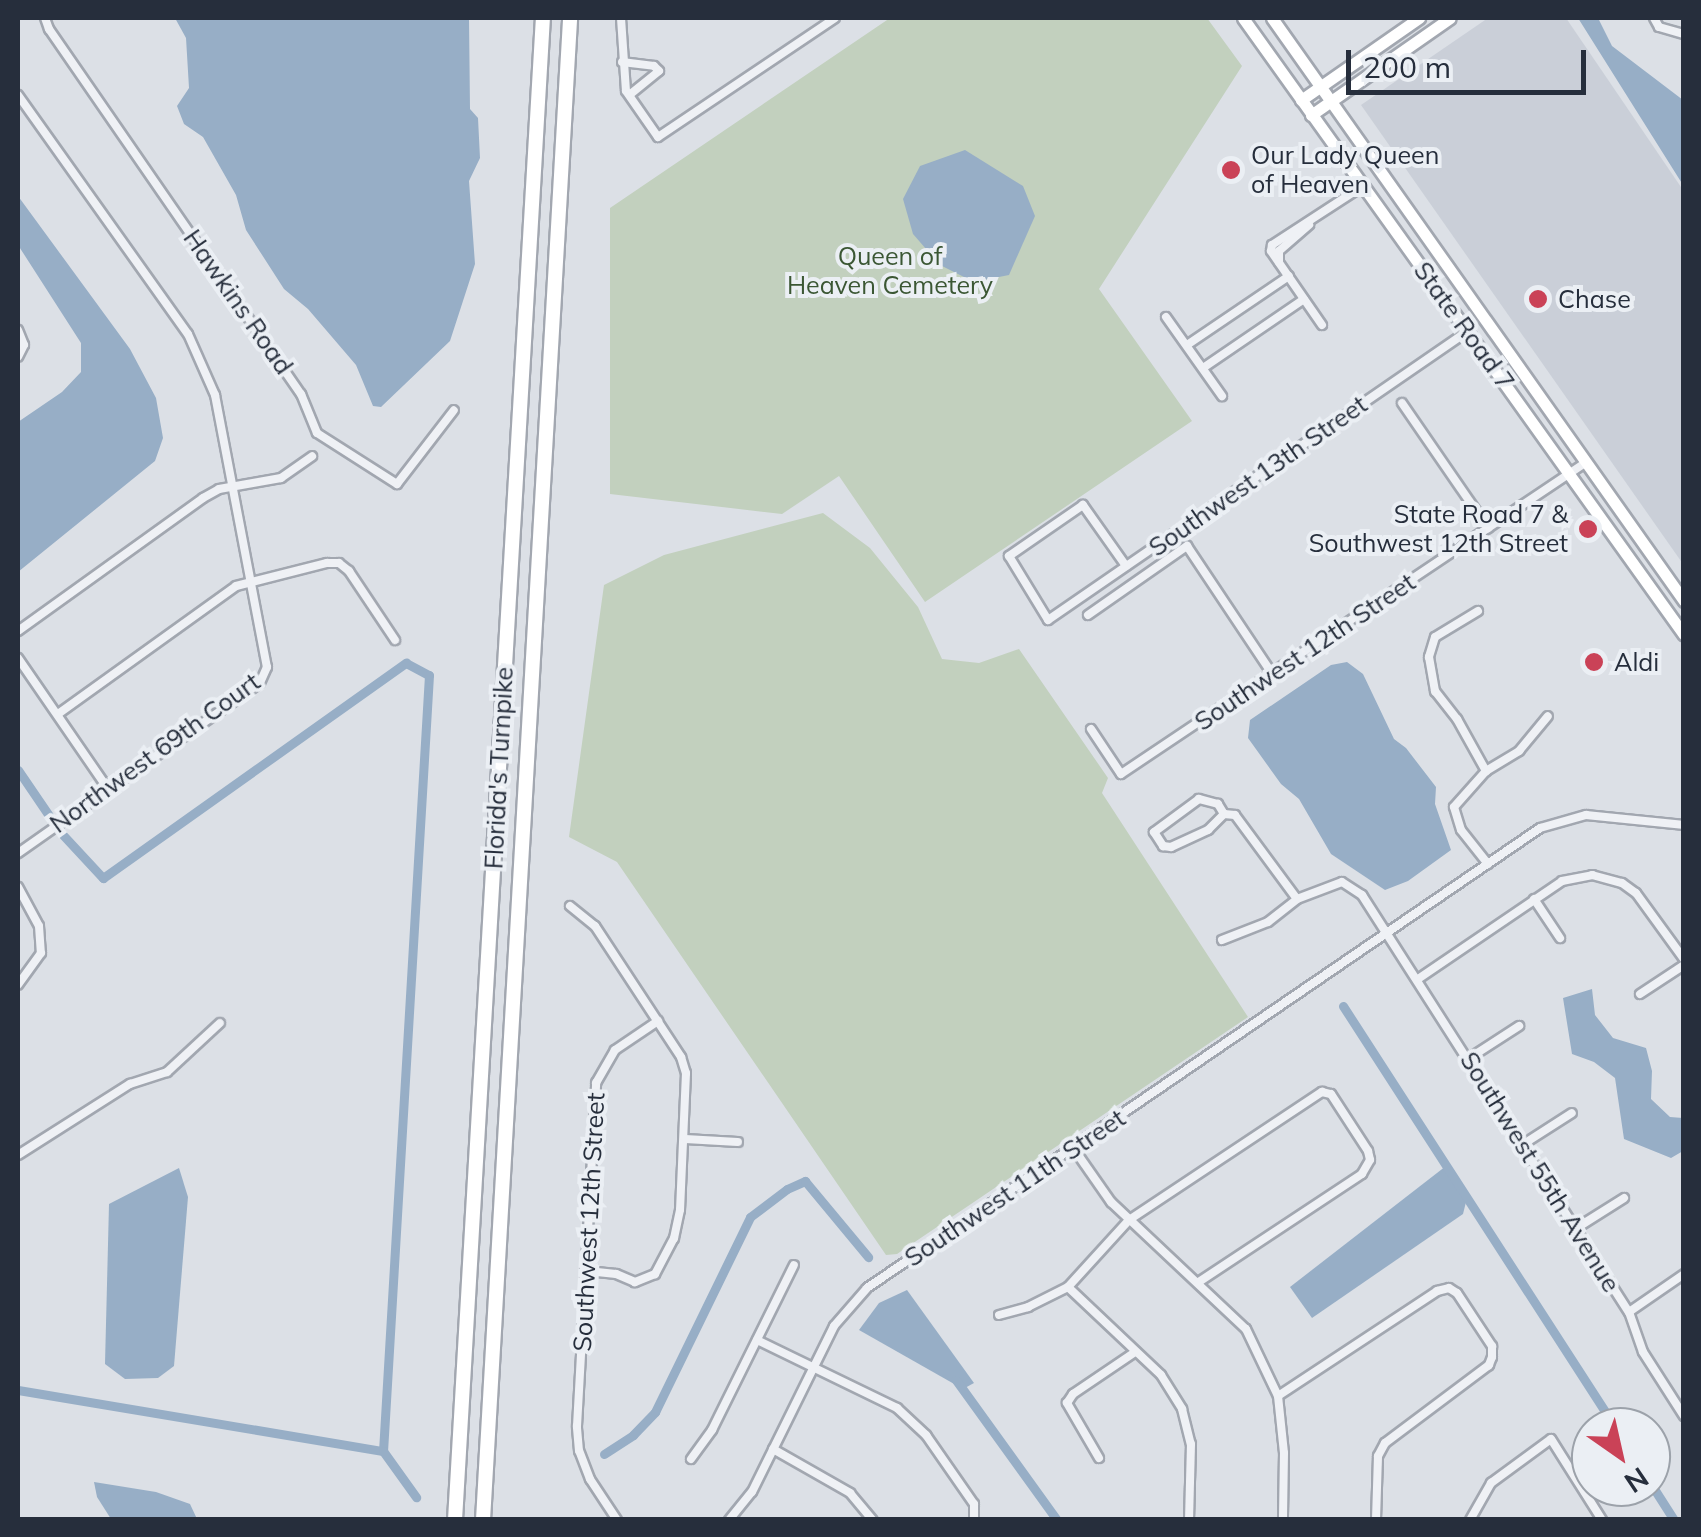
<!DOCTYPE html>
<html>
<head>
<meta charset="utf-8">
<style>
	body { margin:0 }
	#map { position:relative; width:1701px; height:1537px; overflow:hidden; background:#dce0e6; font-family:Mulish,sans-serif }
	div>[style] { position:absolute }
	[style*='--x'] { left:calc(var(--x)*1px); top:calc(var(--y)*1px); width:calc(var(--w)*1px); rotate:calc(var(--a)*1deg) }
	.built>* { inset:0; background:#cacfd8 }
	.green>* { inset:0; background:#c2d0be }
	.water>* { inset:0; background:#97aec6 }
	.canal>* { height:9px; margin:-4.5px; padding:0 4.5px; transform-origin:4.5px; border-radius:4.5px; background:#97aec6 }
	.roads { filter:drop-shadow(2px 0 #a2a7b0) drop-shadow(-2px 0 #a2a7b0) drop-shadow(0 2px #a2a7b0) drop-shadow(0 -2px #a2a7b0) }
	.minor>* { height:8px; margin:-4px; padding:0 4px; transform-origin:4px; border-radius:4px; background:#eff1f5 }
	.primary>* { height:11px; margin:-5.5px; padding:0 5.5px; transform-origin:5.5px; border-radius:5.5px; background:#fff }
	.motorway>* { height:14px; margin:-7px; padding:0 7px; transform-origin:7px; border-radius:7px; background:#fff }
	.dots>* { width:28px; height:28px; translate:-50% -50%; box-sizing:border-box; border:5px solid #ebeff4; border-radius:50% }
	span { translate:-50% -50%; white-space:nowrap; text-align:center; line-height:1.15; -webkit-text-stroke:8px #ebeff4; paint-order:stroke }
	.poi-label { font-size:25px; color:#262e3c }
	.left { translate:0 -50%; text-align:left }
	.right { translate:-100% -50%; text-align:right }
	.park-label { font-size:25px; color:#3b5734 }
	.street-label { font-size:25px; color:#262e3c }
	.frame { position:absolute; inset:0; border:20px solid #262e3c; pointer-events:none }
	.north { position:absolute; left:1571px; top:1407px; width:100px; height:100px; box-sizing:border-box; background:#ebeff4; border:2px solid #9ca2aa; border-radius:50%; rotate:146deg; font-size:28px; font-weight:700; line-height:40px; text-align:center; color:#262e3c }
	.north::after { content:''; display:block; margin:auto; width:35px; height:45px; background:#ca4257; clip-path:polygon(50% 0,100% 100%,50% 72%,0 100%) }
	.scale { position:absolute; left:1346px; top:50px; width:240px; height:45px; box-sizing:border-box; border:5px solid #262e3c; border-top:0; padding-left:12px; font-size:30px; line-height:35px; white-space:nowrap; color:#262e3c; -webkit-text-stroke:8px #ebeff4; paint-order:stroke }
</style>
</head>
<body>
<div id="map">
	<div class="built">
		<i style="clip-path:polygon(1488px 18px,1566px 18px,1683px 190px,1683px 564px,1361px 105px)"></i>
	</div>
	<div class="green">
		<i style="clip-path:polygon(890px 18px,1207px 18px,1242px 66px,1099px 289px,1192px 421px,925px 602px,839px 476px,782px 514px,610px 494px,610px 208px)"></i>
		<i style="clip-path:polygon(823px 513px,870px 548px,918px 607px,942px 659px,979px 663px,1019px 649px,1108px 778px,1102px 793px,1248px 1017px,897px 1254px,886px 1255px,617px 862px,569px 837px,604px 585px,664px 555px)"></i>
	</div>
	<div class="water">
		<i style="clip-path:polygon(175px 18px,469px 18px,470px 109px,478px 118px,480px 158px,469px 181px,475px 264px,450px 341px,381px 407px,373px 406px,356px 365px,308px 309px,284px 289px,246px 230px,236px 195px,203px 137px,184px 124px,177px 106px,189px 88px,186px 38px)"></i>
		<i style="clip-path:polygon(1578px 18px,1598px 18px,1612px 46px,1683px 100px,1683px 185px)"></i>
		<i style="clip-path:polygon(965px 150px,1023px 186px,1035px 216px,1009px 275px,974px 282px,940px 265px,913px 234px,903px 199px,920px 166px)"></i>
		<i style="clip-path:polygon(18px 196px,130px 349px,156px 398px,163px 438px,155px 461px,18px 572px,18px 422px,62px 392px,81px 372px,81px 343px,18px 245px)"></i>
		<i style="clip-path:polygon(1347px 662px,1363px 674px,1394px 739px,1406px 748px,1436px 787px,1435px 804px,1451px 850px,1408px 881px,1385px 890px,1331px 854px,1299px 799px,1281px 784px,1248px 738px,1250px 720px,1331px 665px)"></i>
		<i style="clip-path:polygon(1592px 989px,1595px 1015px,1613px 1038px,1646px 1048px,1652px 1071px,1651px 1099px,1670px 1117px,1683px 1118px,1683px 1151px,1671px 1158px,1624px 1139px,1615px 1078px,1594px 1062px,1572px 1054px,1563px 998px)"></i>
		<i style="clip-path:polygon(1446px 1166px,1467px 1198px,1463px 1214px,1312px 1318px,1290px 1287px)"></i>
		<i style="clip-path:polygon(179px 1168px,188px 1197px,174px 1366px,158px 1378px,125px 1379px,105px 1364px,109px 1204px)"></i>
		<i style="clip-path:polygon(907px 1290px,974px 1383px,963px 1389px,859px 1330px,879px 1303px)"></i>
		<i style="clip-path:polygon(94px 1482px,156px 1492px,190px 1504px,197px 1519px,111px 1519px,97px 1497px)"></i>
	</div>
	<div class="canal">
		<i style="--x:18;--y:770;--w:60;--a:55.8"></i>
		<i style="--x:63;--y:835;--w:59;--a:47.1"></i>
		<i style="--x:103;--y:878;--w:372;--a:-35.4"></i>
		<i style="--x:406;--y:663;--w:26;--a:28"></i>
		<i style="--x:429;--y:675;--w:777;--a:93.39"></i>
		<i style="--x:1343;--y:1006;--w:501;--a:57.13"></i>
		<i style="--x:956;--y:1380;--w:173;--a:54.2"></i>
		<i style="--x:18;--y:1390;--w:370;--a:9.5"></i>
		<i style="--x:383;--y:1451;--w:57;--a:54.3"></i>
		<i style="--x:604;--y:1454;--w:35;--a:-33"></i>
		<i style="--x:633;--y:1435;--w:32;--a:-46"></i>
		<i style="--x:655;--y:1412;--w:217;--a:-64"></i>
		<i style="--x:750;--y:1217;--w:46;--a:-37.1"></i>
		<i style="--x:787;--y:1189;--w:20;--a:-24"></i>
		<i style="--x:805;--y:1181;--w:99;--a:50.3"></i>
		<i style="--x:1651;--y:1484;--w:43;--a:57.4"></i>
	</div>
	<div class="roads">
		<div class="minor">
			<i style="--x:45;--y:18;--w:12;--a:70"></i>
			<i style="--x:49;--y:29;--w:444;--a:55.4"></i>
			<i style="--x:301;--y:394;--w:42;--a:67.7"></i>
			<i style="--x:317;--y:433;--w:95;--a:32.5"></i>
			<i style="--x:397;--y:484;--w:93;--a:-52.4"></i>
			<i style="--x:621;--y:18;--w:73;--a:86.1"></i>
			<i style="--x:626;--y:91;--w:56;--a:55.2"></i>
			<i style="--x:658;--y:137;--w:213;--a:-33.9"></i>
			<i style="--x:1654;--y:18;--w:10;--a:61"></i>
			<i style="--x:1659;--y:27;--w:26;--a:16"></i>
			<i style="--x:622;--y:62;--w:32;--a:7"></i>
			<i style="--x:654;--y:66;--w:7;--a:45"></i>
			<i style="--x:659;--y:71;--w:38;--a:141"></i>
			<i style="--x:18;--y:95;--w:293;--a:54.6"></i>
			<i style="--x:188;--y:334;--w:67;--a:66.1"></i>
			<i style="--x:215;--y:395;--w:277;--a:79.2"></i>
			<i style="--x:267;--y:667;--w:17;--a:114"></i>
			<i style="--x:260;--y:683;--w:296;--a:144.9"></i>
			<i style="--x:1279;--y:262;--w:11;--a:-90"></i>
			<i style="--x:1279;--y:251;--w:40;--a:-41"></i>
			<i style="--x:1166;--y:317;--w:97;--a:54.7"></i>
			<i style="--x:1322;--y:325;--w:90;--a:-124.6"></i>
			<i style="--x:1271;--y:251;--w:6;--a:-81"></i>
			<i style="--x:1272;--y:245;--w:108;--a:-33"></i>
			<i style="--x:18;--y:330;--w:16;--a:68"></i>
			<i style="--x:24;--y:345;--w:13;--a:117"></i>
			<i style="--x:1187;--y:345;--w:123;--a:-34.1"></i>
			<i style="--x:1203;--y:368;--w:122;--a:-34.3"></i>
			<i style="--x:1402;--y:403;--w:152;--a:55.5"></i>
			<i style="--x:1126;--y:566;--w:75;--a:-125.2"></i>
			<i style="--x:1083;--y:505;--w:90;--a:145.4"></i>
			<i style="--x:1009;--y:556;--w:75;--a:58.6"></i>
			<i style="--x:1048;--y:620;--w:510;--a:-34.53"></i>
			<i style="--x:1478;--y:611;--w:50;--a:148.8"></i>
			<i style="--x:1435;--y:637;--w:21;--a:107"></i>
			<i style="--x:1429;--y:657;--w:35;--a:80"></i>
			<i style="--x:1435;--y:691;--w:36;--a:52"></i>
			<i style="--x:1457;--y:719;--w:60;--a:60.9"></i>
			<i style="--x:1088;--y:615;--w:121;--a:-34.9"></i>
			<i style="--x:1187;--y:546;--w:155;--a:56.3"></i>
			<i style="--x:18;--y:631;--w:228;--a:-35.7"></i>
			<i style="--x:203;--y:498;--w:18;--a:-29"></i>
			<i style="--x:219;--y:489;--w:63;--a:-10.1"></i>
			<i style="--x:281;--y:478;--w:38;--a:-35"></i>
			<i style="--x:18;--y:658;--w:159;--a:55.5"></i>
			<i style="--x:58;--y:714;--w:219;--a:-35.7"></i>
			<i style="--x:236;--y:586;--w:94;--a:-14.2"></i>
			<i style="--x:327;--y:563;--w:12;--a:0"></i>
			<i style="--x:339;--y:563;--w:13;--a:39"></i>
			<i style="--x:349;--y:571;--w:83;--a:56.3"></i>
			<i style="--x:1091;--y:729;--w:54;--a:56.3"></i>
			<i style="--x:1121;--y:774;--w:559;--a:-33.83"></i>
			<i style="--x:1224;--y:814;--w:12;--a:-121"></i>
			<i style="--x:1218;--y:804;--w:20;--a:-165"></i>
			<i style="--x:1199;--y:799;--w:56;--a:143.7"></i>
			<i style="--x:1154;--y:832;--w:17;--a:57"></i>
			<i style="--x:1163;--y:846;--w:8;--a:7"></i>
			<i style="--x:1171;--y:847;--w:41;--a:-24.7"></i>
			<i style="--x:1208;--y:830;--w:23;--a:-45"></i>
			<i style="--x:1224;--y:814;--w:11;--a:5"></i>
			<i style="--x:1235;--y:815;--w:104;--a:53.6"></i>
			<i style="--x:1488;--y:864;--w:43;--a:-128.5"></i>
			<i style="--x:1461;--y:830;--w:24;--a:-107"></i>
			<i style="--x:1454;--y:807;--w:48;--a:-48.4"></i>
			<i style="--x:1486;--y:771;--w:39;--a:-31"></i>
			<i style="--x:1519;--y:751;--w:45;--a:-50.4"></i>
			<i style="--x:18;--y:887;--w:44;--a:61.7"></i>
			<i style="--x:39;--y:926;--w:27;--a:86"></i>
			<i style="--x:41;--y:953;--w:39;--a:126"></i>
			<i style="--x:1534;--y:899;--w:47;--a:56.3"></i>
			<i style="--x:570;--y:906;--w:32;--a:39"></i>
			<i style="--x:595;--y:926;--w:157;--a:56.7"></i>
			<i style="--x:681;--y:1057;--w:17;--a:73"></i>
			<i style="--x:686;--y:1073;--w:137;--a:92.5"></i>
			<i style="--x:680;--y:1210;--w:29;--a:102"></i>
			<i style="--x:674;--y:1238;--w:41;--a:117.8"></i>
			<i style="--x:655;--y:1274;--w:22;--a:158"></i>
			<i style="--x:635;--y:1282;--w:21;--a:-157"></i>
			<i style="--x:616;--y:1274;--w:31;--a:-174"></i>
			<i style="--x:1222;--y:940;--w:49;--a:-21.4"></i>
			<i style="--x:1268;--y:922;--w:37;--a:-38"></i>
			<i style="--x:1297;--y:899;--w:48;--a:-20.7"></i>
			<i style="--x:1342;--y:882;--w:24;--a:33"></i>
			<i style="--x:1362;--y:895;--w:495;--a:57.4"></i>
			<i style="--x:1629;--y:1312;--w:42;--a:70.7"></i>
			<i style="--x:1643;--y:1352;--w:76;--a:57.4"></i>
			<i style="--x:1418;--y:979;--w:174;--a:-34.2"></i>
			<i style="--x:1562;--y:881;--w:31;--a:-11"></i>
			<i style="--x:1592;--y:875;--w:31;--a:15"></i>
			<i style="--x:1622;--y:883;--w:17;--a:36"></i>
			<i style="--x:1636;--y:893;--w:82;--a:54"></i>
			<i style="--x:1640;--y:994;--w:53;--a:-33.4"></i>
			<i style="--x:1468;--y:1059;--w:61;--a:-32.9"></i>
			<i style="--x:685;--y:1139;--w:53;--a:3.2"></i>
			<i style="--x:1522;--y:1145;--w:59;--a:-32.6"></i>
			<i style="--x:1074;--y:1149;--w:65;--a:55.1"></i>
			<i style="--x:1111;--y:1202;--w:185;--a:43.3"></i>
			<i style="--x:1246;--y:1329;--w:74;--a:64.5"></i>
			<i style="--x:1278;--y:1396;--w:57;--a:84"></i>
			<i style="--x:1284;--y:1453;--w:67;--a:90.9"></i>
			<i style="--x:18;--y:1155;--w:133;--a:-32.4"></i>
			<i style="--x:130;--y:1084;--w:39;--a:-18"></i>
			<i style="--x:167;--y:1072;--w:72;--a:-42.8"></i>
			<i style="--x:1575;--y:1229;--w:58;--a:-32.3"></i>
			<i style="--x:1068;--y:1287;--w:128;--a:43.4"></i>
			<i style="--x:1161;--y:1375;--w:40;--a:58"></i>
			<i style="--x:1182;--y:1409;--w:36;--a:76"></i>
			<i style="--x:1191;--y:1444;--w:76;--a:91.5"></i>
			<i style="--x:1629;--y:1312;--w:67;--a:-34.6"></i>
			<i style="--x:999;--y:1315;--w:30;--a:-15"></i>
			<i style="--x:1028;--y:1307;--w:45;--a:-26.6"></i>
			<i style="--x:1068;--y:1287;--w:91;--a:-47.7"></i>
			<i style="--x:1129;--y:1220;--w:232;--a:-33.6"></i>
			<i style="--x:1322;--y:1092;--w:9;--a:13"></i>
			<i style="--x:1331;--y:1094;--w:68;--a:57"></i>
			<i style="--x:1368;--y:1151;--w:9;--a:77"></i>
			<i style="--x:1370;--y:1160;--w:16;--a:120"></i>
			<i style="--x:1362;--y:1174;--w:196;--a:146.5"></i>
			<i style="--x:757;--y:1340;--w:156;--a:25.9"></i>
			<i style="--x:897;--y:1408;--w:40;--a:43"></i>
			<i style="--x:926;--y:1435;--w:84;--a:55.2"></i>
			<i style="--x:974;--y:1504;--w:16;--a:90"></i>
			<i style="--x:1278;--y:1396;--w:191;--a:-33.4"></i>
			<i style="--x:1437;--y:1291;--w:12;--a:-14"></i>
			<i style="--x:1449;--y:1288;--w:9;--a:32"></i>
			<i style="--x:1457;--y:1293;--w:64;--a:56.6"></i>
			<i style="--x:1492;--y:1346;--w:11;--a:90"></i>
			<i style="--x:1492;--y:1357;--w:9;--a:111"></i>
			<i style="--x:1489;--y:1365;--w:130;--a:143.1"></i>
			<i style="--x:1385;--y:1443;--w:15;--a:118"></i>
			<i style="--x:1378;--y:1456;--w:64;--a:91.8"></i>
			<i style="--x:773;--y:1449;--w:89;--a:29.7"></i>
			<i style="--x:850;--y:1493;--w:35;--a:50"></i>
			<i style="--x:1099;--y:1458;--w:64;--a:-120.2"></i>
			<i style="--x:1067;--y:1403;--w:11;--a:-56"></i>
			<i style="--x:1073;--y:1394;--w:75;--a:-34.1"></i>
			<i style="--x:691;--y:1459;--w:36;--a:-54"></i>
			<i style="--x:712;--y:1430;--w:184;--a:-63.6"></i>
			<i style="--x:617;--y:1520;--w:49;--a:-123.4"></i>
			<i style="--x:590;--y:1479;--w:30;--a:-111"></i>
			<i style="--x:579;--y:1451;--w:25;--a:-95"></i>
			<i style="--x:577;--y:1426;--w:344;--a:-86.8"></i>
			<i style="--x:596;--y:1083;--w:38;--a:-60"></i>
			<i style="--x:615;--y:1050;--w:52;--a:-34"></i>
			<i style="--x:729;--y:1520;--w:36;--a:-51"></i>
			<i style="--x:752;--y:1492;--w:185;--a:-63.7"></i>
			<i style="--x:834;--y:1326;--w:50;--a:-49"></i>
			<i style="--x:867;--y:1288;--w:815;--a:-34.35"></i>
			<i style="--x:1540;--y:828;--w:48;--a:-15.8"></i>
			<i style="--x:1586;--y:815;--w:99;--a:5.8"></i>
			<i style="--x:1470;--y:1520;--w:43;--a:-60.4"></i>
			<i style="--x:1491;--y:1483;--w:74;--a:-36.3"></i>
			<i style="--x:1551;--y:1439;--w:96;--a:57.8"></i>
		</div>
		<div class="primary">
			<i style="--x:1243;--y:18;--w:758;--a:54.44"></i>
			<i style="--x:1272;--y:18;--w:714;--a:54.75"></i>
			<i style="--x:1301;--y:100;--w:144;--a:-34.8"></i>
			<i style="--x:1311;--y:115;--w:169;--a:-34.9"></i>
		</div>
		<div class="motorway">
			<i style="--x:455;--y:1520;--w:1505;--a:-86.65"></i>
			<i style="--x:483;--y:1520;--w:1505;--a:-86.68"></i>
		</div>
	</div>
	<div class="dots">
		<i style="left:1231px;top:170px;background:#ca4257"></i>
		<i style="left:1538px;top:299px;background:#ca4257"></i>
		<i style="left:1588px;top:529px;background:#ca4257"></i>
		<i style="left:1594px;top:662px;background:#ca4257"></i>
	</div>
	<div class="poi-label">
		<span class="left" style="left:1251px;top:170px">Our Lady Queen<br>of Heaven</span>
		<span class="left" style="left:1558px;top:299px">Chase</span>
		<span class="right" style="left:1568px;top:529px">State Road 7 &amp;<br>Southwest 12th Street</span>
		<span class="left" style="left:1614px;top:662px">Aldi</span>
	</div>
	<div class="park-label">
		<span style="left:890px;top:271px">Queen of<br>Heaven Cemetery</span>
	</div>
	<div class="street-label">
		<span style="left:238px;top:302px;rotate:55deg">Hawkins Road</span>
		<span style="left:1464px;top:326px;rotate:54deg">State Road 7</span>
		<span style="left:1258px;top:476px;rotate:-35deg">Southwest 13th Street</span>
		<span style="left:1305px;top:652px;rotate:-34deg">Southwest 12th Street</span>
		<span style="left:155px;top:753px;rotate:-36deg">Northwest 69th Court</span>
		<span style="left:499px;top:768px;rotate:-87deg">Florida's Turnpike</span>
		<span style="left:1540px;top:1172px;rotate:58deg">Southwest 55th Avenue</span>
		<span style="left:1015px;top:1188px;rotate:-34deg">Southwest 11th Street</span>
		<span style="left:589px;top:1222px;rotate:-87deg">Southwest 12th Street</span>
	</div>
	<div class="frame"></div>
	<div class="north">N</div>
	<div class="scale">200 m</div>
</div>
</body>
</html>
